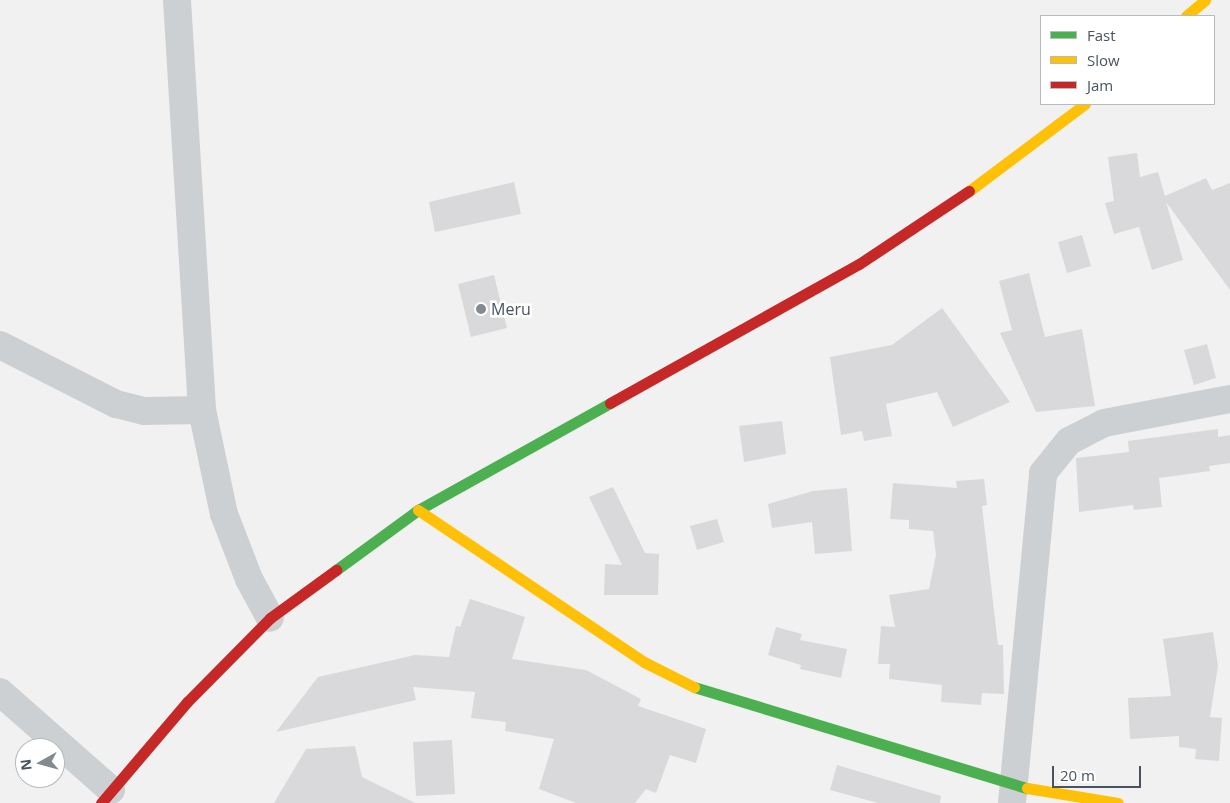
<!DOCTYPE html>
<html>
<head>
<meta charset="utf-8">
<style>
	body { margin:0 }
	#map { position:relative; width:1230px; height:803px; overflow:hidden; background:#f2f1f1; font-family:"Open Sans",sans-serif }
	div>[style] { position:absolute }
	[style*='--x'] { left:calc(var(--x)*1px); top:calc(var(--y)*1px); width:calc(var(--w)*1px); rotate:calc(var(--a)*1deg) }
	.building>* { inset:0; background:#d9d9db }
	.street>* { height:28px; margin:-14px; padding:0 14px; transform-origin:14px; border-radius:14px; background:#cdd0d2 }
	.fast>* { height:11px; margin:-5.5px; padding:0 5.5px; transform-origin:5.5px; border-radius:5.5px; background:#4caf50 }
	.slow>* { height:11px; margin:-5.5px; padding:0 5.5px; transform-origin:5.5px; border-radius:5.5px; background:#ffc107 }
	.jam>* { height:11px; margin:-5.5px; padding:0 5.5px; transform-origin:5.5px; border-radius:5.5px; background:#c62828 }
	.dots>* { width:14px; height:14px; translate:-50% -50%; box-sizing:border-box; border:2px solid #fff; border-radius:50% }
	span { translate:-50% -50%; white-space:nowrap; text-align:center; line-height:1.15; -webkit-text-stroke:5px #fff; paint-order:stroke }
	.poi-label { font-size:16px; color:#47545f }
	.left { translate:0 -50%; text-align:left }
	.legend { position:absolute; left:1040px; top:15px; width:175px; height:90px; box-sizing:border-box; background:#fff; border:1px solid #b5bbbf; margin:0; padding:6px 9px; list-style:none; font-size:15px; color:#47545f }
	.legend li { display:flex; align-items:center; gap:10px; height:25px }
	.legend b { width:25px; border:1px solid #b5bbbf }
	.north { position:absolute; left:15px; top:738px; width:50px; height:50px; box-sizing:border-box; background:#fff; border:1px solid #b5bbbf; border-radius:50%; rotate:263deg; font-size:14px; font-weight:700; line-height:20px; text-align:center; color:#47545f }
	.north::after { content:''; display:block; margin:auto; width:18px; height:22px; background:#838b92; clip-path:polygon(50% 0,100% 100%,50% 72%,0 100%) }
	.scale { position:absolute; left:1052px; top:766px; width:89px; height:22px; box-sizing:border-box; border:2px solid #47545f; border-top:0; padding-left:6px; font-size:15px; line-height:18px; white-space:nowrap; color:#47545f; -webkit-text-stroke:4px #fff; paint-order:stroke }
</style>
</head>
<body>
<div id="map">
	<div class="building">
		<i style="clip-path:polygon(1137px 153px,1140px 177px,1158px 172px,1165px 196px,1206px 178px,1212px 190px,1230px 183px,1230px 290px,1166px 202px,1183px 260px,1152px 270px,1139px 227px,1114px 234px,1105px 203px,1114px 201px,1108px 157px)"></i>
		<i style="clip-path:polygon(514px 182px,521px 214px,435px 232px,429px 202px)"></i>
		<i style="clip-path:polygon(1082px 235px,1091px 266px,1067px 273px,1058px 242px)"></i>
		<i style="clip-path:polygon(1029px 273px,1045px 337px,1082px 329px,1095px 406px,1036px 412px,1000px 333px,1012px 330px,999px 281px)"></i>
		<i style="clip-path:polygon(494px 275px,507px 328px,471px 337px,458px 284px)"></i>
		<i style="clip-path:polygon(942px 308px,1010px 402px,953px 427px,937px 392px,886px 404px,892px 436px,864px 441px,862px 431px,841px 435px,830px 357px,892px 345px)"></i>
		<i style="clip-path:polygon(1207px 344px,1216px 378px,1194px 385px,1184px 350px)"></i>
		<i style="clip-path:polygon(782px 421px,786px 454px,744px 462px,739px 426px)"></i>
		<i style="clip-path:polygon(1218px 429px,1218px 437px,1230px 435px,1230px 463px,1209px 466px,1210px 471px,1159px 478px,1162px 507px,1134px 510px,1133px 505px,1079px 512px,1076px 458px,1129px 452px,1128px 441px)"></i>
		<i style="clip-path:polygon(984px 479px,987px 505px,982px 506px,998px 645px,1003px 645px,1004px 694px,982px 693px,981px 705px,941px 702px,942px 685px,889px 679px,890px 664px,878px 664px,881px 626px,895px 627px,889px 595px,929px 589px,936px 555px,933px 531px,909px 529px,909px 520px,890px 519px,893px 483px,957px 488px,956px 481px)"></i>
		<i style="clip-path:polygon(613px 487px,645px 553px,659px 554px,658px 595px,604px 595px,605px 564px,622px 565px,589px 497px)"></i>
		<i style="clip-path:polygon(847px 488px,852px 551px,815px 554px,812px 522px,772px 528px,768px 504px,813px 491px)"></i>
		<i style="clip-path:polygon(717px 519px,724px 542px,697px 550px,690px 526px)"></i>
		<i style="clip-path:polygon(470px 599px,525px 617px,512px 659px,586px 670px,641px 699px,638px 706px,706px 729px,696px 763px,670px 755px,656px 793px,646px 789px,635px 803px,576px 803px,539px 789px,554px 739px,505px 731px,506px 722px,471px 718px,475px 692px,413px 687px,416px 700px,276px 732px,318px 677px,415px 655px,449px 657px,456px 626px,460px 627px)"></i>
		<i style="clip-path:polygon(776px 627px,802px 634px,800px 640px,847px 649px,841px 678px,800px 669px,801px 665px,768px 655px)"></i>
		<i style="clip-path:polygon(1213px 632px,1218px 666px,1210px 717px,1222px 718px,1219px 761px,1195px 759px,1196px 749px,1179px 747px,1179px 736px,1130px 739px,1128px 698px,1171px 696px,1163px 639px)"></i>
		<i style="clip-path:polygon(452px 740px,455px 794px,416px 796px,413px 742px)"></i>
		<i style="clip-path:polygon(355px 746px,362px 777px,415px 803px,274px 803px,306px 749px)"></i>
		<i style="clip-path:polygon(837px 765px,941px 796px,940px 803px,878px 803px,830px 790px)"></i>
	</div>
	<div class="street">
		<i style="--x:177;--y:0;--w:411;--a:86.5"></i>
		<i style="--x:202;--y:410;--w:106;--a:78.1"></i>
		<i style="--x:224;--y:514;--w:70;--a:69"></i>
		<i style="--x:249;--y:579;--w:44;--a:61.7"></i>
		<i style="--x:0;--y:345;--w:130;--a:27"></i>
		<i style="--x:116;--y:404;--w:29;--a:14"></i>
		<i style="--x:144;--y:411;--w:58;--a:-1"></i>
		<i style="--x:0;--y:692;--w:148;--a:41.4"></i>
		<i style="--x:1012;--y:803;--w:331;--a:-84.6"></i>
		<i style="--x:1043;--y:473;--w:41;--a:-50.9"></i>
		<i style="--x:1069;--y:441;--w:39;--a:-27"></i>
		<i style="--x:1104;--y:423;--w:128;--a:-10.8"></i>
	</div>
	<div class="fast">
		<i style="--x:336;--y:570;--w:102;--a:-36.2"></i>
		<i style="--x:418;--y:510;--w:220;--a:-29.1"></i>
		<i style="--x:694;--y:687;--w:348;--a:16.9"></i>
	</div>
	<div class="slow">
		<i style="--x:1186;--y:16;--w:25;--a:-40"></i>
		<i style="--x:969;--y:191;--w:145;--a:-36.9"></i>
		<i style="--x:418;--y:510;--w:272;--a:33.9"></i>
		<i style="--x:644;--y:662;--w:56;--a:26.6"></i>
		<i style="--x:1027;--y:788;--w:92;--a:9.4"></i>
	</div>
	<div class="jam">
		<i style="--x:610;--y:403;--w:285;--a:-29.2"></i>
		<i style="--x:859;--y:264;--w:132;--a:-33.6"></i>
		<i style="--x:101;--y:803;--w:133;--a:-49.6"></i>
		<i style="--x:187;--y:702;--w:118;--a:-45.3"></i>
		<i style="--x:270;--y:618;--w:82;--a:-36"></i>
	</div>
	<div class="dots">
		<i style="left:481px;top:309px;background:#838b92"></i>
	</div>
	<div class="poi-label">
		<span class="left" style="left:491px;top:309px">Meru</span>
	</div>
	<ul class="legend">
	<li><b style="height:6px;background:#4caf50"></b>Fast</li>
	<li><b style="height:6px;background:#ffc107"></b>Slow</li>
	<li><b style="height:6px;background:#c62828"></b>Jam</li>
	</ul>
	<div class="north">N</div>
	<div class="scale">20 m</div>
</div>
</body>
</html>
